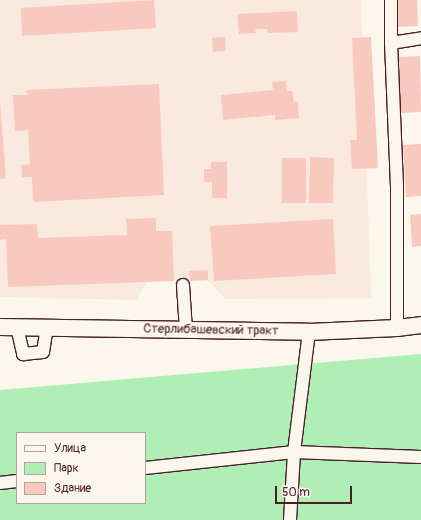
<!DOCTYPE html>
<html>
<head>
<meta charset="utf-8">
<style>
	body { margin:0 }
	#map { position:relative; width:421px; height:520px; overflow:hidden; background:#fbf7ec; font-family:Pangolin,sans-serif }
	div>[style] { position:absolute }
	[style*='--x'] { left:calc(var(--x)*1px); top:calc(var(--y)*1px); width:calc(var(--w)*1px); rotate:calc(var(--a)*1deg) }
	.built>* { inset:0; background:#fae9de }
	.green>* { inset:0; background:#afefb6 }
	.building>* { inset:0; background:#f8c9bf }
	.roads { filter:drop-shadow(1px 0 #4a1f2b) drop-shadow(-1px 0 #4a1f2b) drop-shadow(0 1px #4a1f2b) drop-shadow(0 -1px #4a1f2b) }
	.minor>* { height:12px; margin:-6px; padding:0 6px; transform-origin:6px; border-radius:6px; background:#fbf7ec }
	.major>* { height:16px; margin:-8px; padding:0 8px; transform-origin:8px; border-radius:8px; background:#fbf7ec }
	span { translate:-50% -50%; white-space:nowrap; text-align:center; line-height:1.15; -webkit-text-stroke:3px #fbf7ec; paint-order:stroke }
	.street-label { font-size:13px; color:#4a1f2b }
	.legend { position:absolute; left:16px; top:432px; width:130px; height:72px; box-sizing:border-box; background:#fbf7ec; border:1px solid #b4a19f; margin:0; padding:5px 7px; list-style:none; font-size:12px; color:#4a1f2b }
	.legend li { display:flex; align-items:center; gap:8px; height:20px }
	.legend b { width:20px; border:1px solid #b4a19f }
	.scale { position:absolute; left:275px; top:486px; width:77px; height:18px; box-sizing:border-box; border:2px solid #4a1f2b; border-top:0; padding-left:5px; font-size:12px; line-height:14px; white-space:nowrap; color:#4a1f2b; -webkit-text-stroke:3px #fbf7ec; paint-order:stroke }
</style>
</head>
<body>
<div id="map">
	<div class="built">
		<i style="clip-path:polygon(0 0,361px 0,371px 298px,225px 299px,205px 277px,148px 280px,136px 300px,0 297px)"></i>
	</div>
	<div class="green">
		<i style="clip-path:polygon(evenodd,421px 354px,421px 520px,0 520px,0 390px,421px 354px,17px 433px,145px 433px,145px 503px,17px 503px,17px 433px)"></i>
	</div>
	<div class="building">
		<i style="clip-path:polygon(154px 0,156px 28px,22px 36px,21px 8px)"></i>
		<i style="clip-path:polygon(397px 0,417px 0,418px 26px,398px 27px)"></i>
		<i style="clip-path:polygon(297px 11px,298px 32px,268px 33px,267px 29px,255px 29px,256px 33px,239px 34px,237px 14px)"></i>
		<i style="clip-path:polygon(225px 37px,226px 51px,213px 52px,212px 38px)"></i>
		<i style="clip-path:polygon(371px 37px,378px 168px,352px 169px,350px 140px,357px 140px,352px 38px)"></i>
		<i style="clip-path:polygon(420px 56px,421px 112px,401px 113px,398px 57px)"></i>
		<i style="clip-path:polygon(286px 81px,287px 91px,292px 91px,294px 102px,298px 101px,299px 118px,275px 120px,275px 115px,223px 120px,221px 95px,273px 90px,272px 82px)"></i>
		<i style="clip-path:polygon(159px 84px,164px 195px,33px 202px,32px 177px,22px 177px,21px 165px,30px 164px,28px 130px,15px 131px,13px 95px,28px 95px,26px 90px)"></i>
		<i style="clip-path:polygon(0 101px,6px 178px,0 179px)"></i>
		<i style="clip-path:polygon(421px 144px,421px 196px,406px 197px,403px 145px)"></i>
		<i style="clip-path:polygon(310px 157px,334px 158px,333px 203px,309px 203px)"></i>
		<i style="clip-path:polygon(282px 158px,306px 158px,306px 203px,282px 203px)"></i>
		<i style="clip-path:polygon(211px 162px,227px 162px,227px 198px,212px 198px,212px 182px,204px 182px,204px 169px,211px 169px)"></i>
		<i style="clip-path:polygon(421px 214px,421px 246px,412px 247px,410px 215px)"></i>
		<i style="clip-path:polygon(156px 218px,156px 231px,172px 231px,174px 281px,8px 287px,6px 239px,0 240px,0 225px,37px 224px,38px 238px,127px 235px,126px 219px)"></i>
		<i style="clip-path:polygon(333px 219px,336px 274px,214px 281px,210px 226px)"></i>
		<i style="clip-path:polygon(208px 270px,208px 280px,190px 281px,189px 271px)"></i>
	</div>
	<div class="roads">
		<div class="minor">
			<i style="--x:391;--y:0;--w:43;--a:90"></i>
			<i style="--x:391;--y:43;--w:143;--a:87.6"></i>
			<i style="--x:397;--y:186;--w:142;--a:90"></i>
			<i style="--x:391;--y:43;--w:30;--a:-9"></i>
			<i style="--x:183;--y:285;--w:45;--a:86.2"></i>
			<i style="--x:17;--y:327;--w:28;--a:77"></i>
			<i style="--x:23;--y:354;--w:20;--a:-6"></i>
			<i style="--x:43;--y:352;--w:24;--a:-81"></i>
			<i style="--x:145;--y:468;--w:150;--a:-6.1"></i>
			<i style="--x:294;--y:452;--w:127;--a:2.3"></i>
			<i style="--x:0;--y:483;--w:17;--a:-7"></i>
			<i style="--x:290;--y:520;--w:68;--a:-86.6"></i>
			<i style="--x:294;--y:452;--w:121;--a:-82.9"></i>
		</div>
		<div class="major">
			<i style="--x:0;--y:327;--w:309;--a:0.9"></i>
			<i style="--x:309;--y:332;--w:88;--a:-2.6"></i>
			<i style="--x:397;--y:328;--w:24;--a:-7"></i>
		</div>
	</div>
	<div class="street-label">
		<span style="left:211px;top:330px;rotate:1deg">Стерлибашевский тракт</span>
	</div>
	<ul class="legend">
	<li><b style="height:5px;background:#fbf7ec"></b>Улица</li>
	<li><b style="height:11px;background:#afefb6"></b>Парк</li>
	<li><b style="height:11px;background:#f8c9bf"></b>Здание</li>
	</ul>
	<div class="scale">50 m</div>
</div>
</body>
</html>
